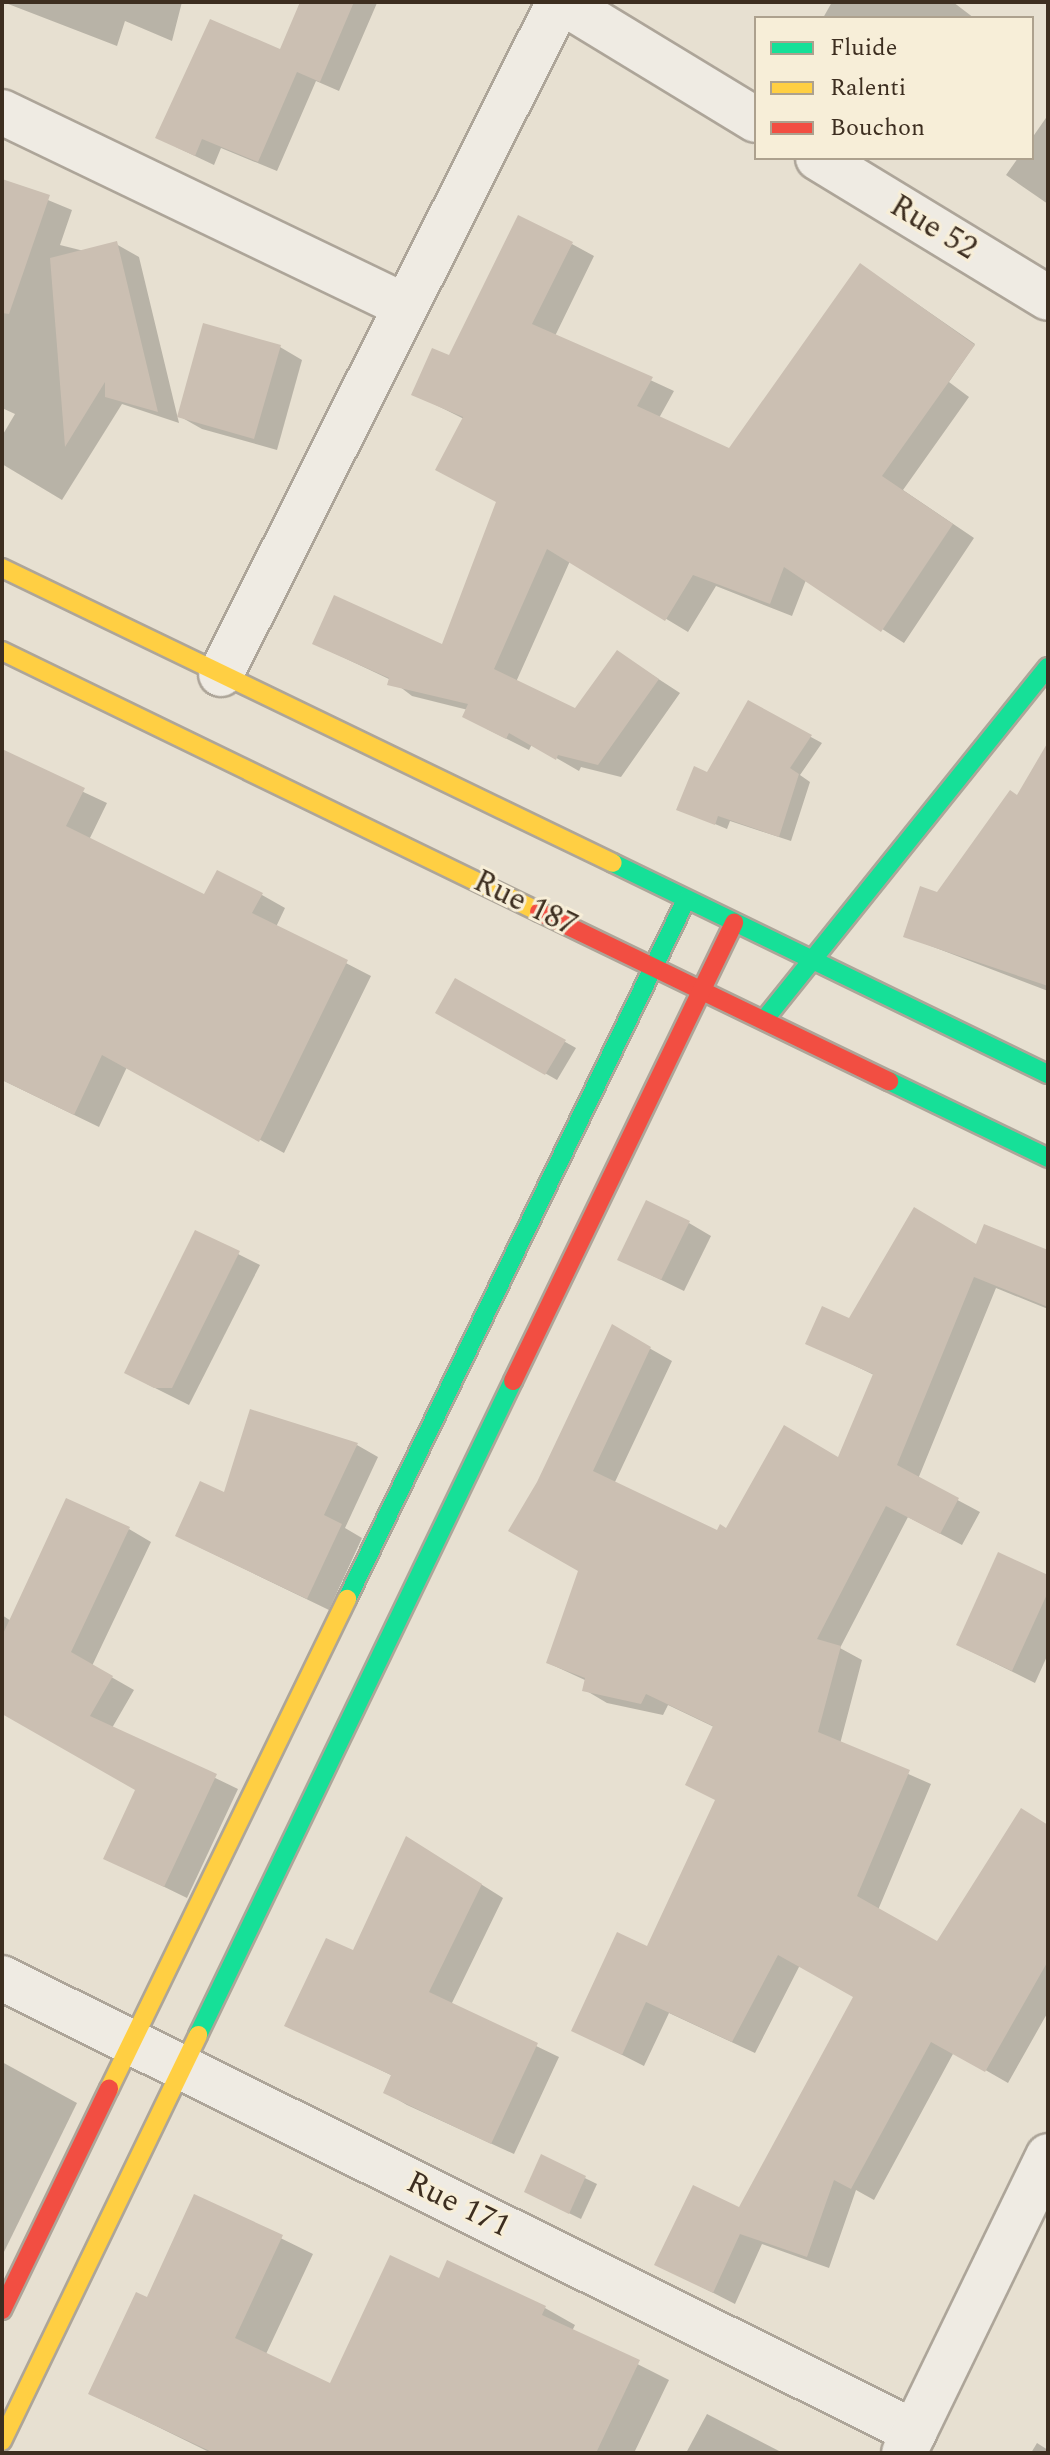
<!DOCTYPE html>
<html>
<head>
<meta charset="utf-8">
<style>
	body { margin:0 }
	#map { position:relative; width:1050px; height:2455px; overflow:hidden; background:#e7e0d1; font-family:Spectral,serif }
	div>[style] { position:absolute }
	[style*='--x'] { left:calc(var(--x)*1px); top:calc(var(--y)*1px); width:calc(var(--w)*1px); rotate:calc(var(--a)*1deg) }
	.shadow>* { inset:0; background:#0003 }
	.building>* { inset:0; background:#cbbfb2 }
	.roads { filter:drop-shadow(2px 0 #ada599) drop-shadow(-2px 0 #ada599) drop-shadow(0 2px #ada599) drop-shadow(0 -2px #ada599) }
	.street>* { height:44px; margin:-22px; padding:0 22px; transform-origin:22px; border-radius:22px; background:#efebe3 }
	.fast>* { height:18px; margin:-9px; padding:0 9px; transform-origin:9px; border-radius:9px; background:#16e098 }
	.slow>* { height:18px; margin:-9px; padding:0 9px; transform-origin:9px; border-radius:9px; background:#ffcf43 }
	.jam>* { height:18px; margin:-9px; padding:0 9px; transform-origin:9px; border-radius:9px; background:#f24e42 }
	span { translate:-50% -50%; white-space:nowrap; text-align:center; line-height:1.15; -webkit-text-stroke:6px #f7eed8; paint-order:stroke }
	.street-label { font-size:32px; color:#3d2e20 }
	.frame { position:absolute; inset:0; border:4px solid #3d2e20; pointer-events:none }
	.legend { position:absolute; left:754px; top:16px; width:280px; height:144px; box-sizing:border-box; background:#f7eed8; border:2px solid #ada18e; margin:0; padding:10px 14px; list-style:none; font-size:24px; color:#3d2e20 }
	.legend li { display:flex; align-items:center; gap:16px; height:40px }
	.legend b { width:40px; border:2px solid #ada18e }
</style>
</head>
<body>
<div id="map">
	<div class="shadow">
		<i style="clip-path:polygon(3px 2px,182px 2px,172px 41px,125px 21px,117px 46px)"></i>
		<i style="clip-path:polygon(302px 2px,377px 3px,339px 91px,316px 81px,277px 171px,221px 148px,214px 165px,176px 147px,281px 51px)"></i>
		<i style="clip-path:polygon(832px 2px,953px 2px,974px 18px,823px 18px)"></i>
		<i style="clip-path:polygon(1048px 115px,1048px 204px,1006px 175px,1018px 158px,1032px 158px,1032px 138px)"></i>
		<i style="clip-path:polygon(2px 181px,72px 210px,60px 245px,84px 251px,116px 244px,139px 257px,179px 423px,122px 404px,62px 500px,2px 464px,2px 436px,15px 414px,2px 408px)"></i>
		<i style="clip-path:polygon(572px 244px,594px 256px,555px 336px,674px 391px,659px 418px,730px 450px,861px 265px,975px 344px,949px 382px,969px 397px,903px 490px,974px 538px,904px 643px,806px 580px,792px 616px,716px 586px,688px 632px,570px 561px,516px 682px,576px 711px,617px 652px,680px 693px,621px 777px,581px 767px,579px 771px,532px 744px,529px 750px,487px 729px,468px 710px,412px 696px,391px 680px,315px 644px,443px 646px,499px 502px,464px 419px,414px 394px)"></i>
		<i style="clip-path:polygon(280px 347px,302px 360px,277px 450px,202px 429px,179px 416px)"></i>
		<i style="clip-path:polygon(748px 703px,822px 743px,800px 775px,810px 782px,791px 841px,730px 821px,727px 829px,679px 809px,708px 774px)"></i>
		<i style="clip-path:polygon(1048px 746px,1048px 991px,905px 936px,1018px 797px)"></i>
		<i style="clip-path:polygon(2px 754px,107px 803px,89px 840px,205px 897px,262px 895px,285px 908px,276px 927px,371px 976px,284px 1153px,127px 1067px,99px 1127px,2px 1080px)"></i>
		<i style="clip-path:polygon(456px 981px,576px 1048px,557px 1080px,438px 1012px)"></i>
		<i style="clip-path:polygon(689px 1223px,711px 1236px,684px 1291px,620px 1260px)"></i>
		<i style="clip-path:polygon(196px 1233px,260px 1265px,189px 1405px,147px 1384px)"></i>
		<i style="clip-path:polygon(977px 1247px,1048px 1252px,1048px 1309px,996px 1288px,918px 1479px,980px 1512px,962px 1545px,908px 1517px,840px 1648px,862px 1660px,840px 1744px,931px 1784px,878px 1910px,938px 1943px,1048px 1826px,1048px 2012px,1008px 2083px,954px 2052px,874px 2200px,856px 2190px,829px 2268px,762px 2244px,735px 2304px,657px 2264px,740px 2210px,856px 1997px,800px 1965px,755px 2053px,669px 2013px,644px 2066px,573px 2030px,648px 1948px,717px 1801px,714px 1727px,668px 1705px,663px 1715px,607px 1703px,585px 1690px,587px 1681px,548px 1663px,581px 1571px,539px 1483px,612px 1327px,672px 1361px,614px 1484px,718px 1533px,727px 1530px,840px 1460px,874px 1375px,808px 1343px)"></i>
		<i style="clip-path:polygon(357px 1445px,378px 1457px,345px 1528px,362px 1538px,329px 1610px,199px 1547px,225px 1494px)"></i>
		<i style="clip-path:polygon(129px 1529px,151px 1542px,92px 1666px,134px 1690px,112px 1728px,238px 1789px,187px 1898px,105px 1858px,137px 1789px,2px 1712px,2px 1615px,11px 1621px)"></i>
		<i style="clip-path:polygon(1048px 1578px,1048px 1654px,1035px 1683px,958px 1645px)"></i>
		<i style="clip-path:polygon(428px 1851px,503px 1898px,451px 2005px,559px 2057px,514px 2154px,407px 2105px,385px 2092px,393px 2076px,287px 2025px,353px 1953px)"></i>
		<i style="clip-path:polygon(2px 2062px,77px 2103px,2px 2256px)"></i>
		<i style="clip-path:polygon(542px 2157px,597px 2184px,581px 2219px,538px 2198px)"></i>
		<i style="clip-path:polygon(195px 2196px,313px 2254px,266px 2354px,331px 2385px,440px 2280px,545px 2308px,575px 2325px,572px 2331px,669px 2380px,634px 2453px,211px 2453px,91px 2394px,148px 2300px)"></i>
		<i style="clip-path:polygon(707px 2414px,783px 2453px,686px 2453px)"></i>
		<i style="clip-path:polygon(1037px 2443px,1048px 2450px,1048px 2453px,1031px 2453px)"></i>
	</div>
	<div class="building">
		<i style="clip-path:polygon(300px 2px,354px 2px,320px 82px,297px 72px,258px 162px,202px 139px,195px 156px,155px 138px,210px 19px,280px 49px)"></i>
		<i style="clip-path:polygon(2px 179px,50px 195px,9px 314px,2px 313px)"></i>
		<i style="clip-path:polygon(518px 215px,573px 242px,532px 324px,653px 377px,637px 406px,729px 448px,860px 263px,975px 345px,882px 476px,953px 524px,881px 632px,784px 567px,770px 604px,693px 575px,665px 621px,547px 549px,494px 669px,575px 708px,617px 650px,659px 679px,598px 765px,558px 755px,556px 760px,509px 733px,506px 739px,462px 717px,468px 704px,387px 685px,389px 678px,312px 644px,334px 595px,442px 644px,496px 502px,435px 470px,463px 417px,411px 395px,432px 348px,449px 355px)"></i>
		<i style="clip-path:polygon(117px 241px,158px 412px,105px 397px,105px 382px,65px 447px,50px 258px)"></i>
		<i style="clip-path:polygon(203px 323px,281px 345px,254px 439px,177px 417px)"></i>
		<i style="clip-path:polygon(748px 700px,812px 735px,790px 768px,799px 774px,779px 837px,718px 816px,715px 825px,676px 810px,694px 766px,707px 772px)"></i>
		<i style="clip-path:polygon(1048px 742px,1048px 986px,903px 937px,920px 886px,937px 892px,1010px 790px,1017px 795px)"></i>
		<i style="clip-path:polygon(2px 749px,85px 788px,66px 826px,204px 894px,217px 870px,263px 893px,252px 913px,348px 960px,259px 1142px,102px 1055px,74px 1115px,2px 1080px)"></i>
		<i style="clip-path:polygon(455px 978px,566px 1040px,545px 1075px,435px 1013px)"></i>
		<i style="clip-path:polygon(646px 1200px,690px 1221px,661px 1280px,617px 1260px)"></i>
		<i style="clip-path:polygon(914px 1207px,976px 1244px,984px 1224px,1048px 1250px,1048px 1307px,974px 1277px,897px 1465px,959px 1498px,940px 1534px,886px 1506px,817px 1639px,841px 1646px,818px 1732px,910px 1770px,857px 1896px,937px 1941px,1021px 1808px,1048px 1825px,1048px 1961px,985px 2072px,931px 2042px,851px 2189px,834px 2180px,807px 2257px,740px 2234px,713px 2293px,654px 2265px,693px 2185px,739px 2207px,853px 1997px,778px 1955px,732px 2042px,646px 2002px,622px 2055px,571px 2031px,617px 1932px,647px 1946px,715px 1800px,685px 1785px,713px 1726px,646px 1694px,641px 1704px,582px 1691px,585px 1678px,546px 1663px,578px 1571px,508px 1531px,537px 1482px,612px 1324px,651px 1347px,593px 1471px,717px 1530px,720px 1524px,726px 1528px,784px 1425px,838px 1457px,873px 1374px,805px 1344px,822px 1306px,849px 1318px)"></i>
		<i style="clip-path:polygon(195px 1230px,240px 1251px,172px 1388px,154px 1388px,124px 1373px)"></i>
		<i style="clip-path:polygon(250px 1409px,358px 1443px,324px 1515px,342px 1524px,307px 1599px,175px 1536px,200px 1481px,224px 1492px)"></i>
		<i style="clip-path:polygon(66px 1498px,130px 1527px,71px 1652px,113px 1676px,90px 1716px,217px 1774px,164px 1887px,103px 1859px,135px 1790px,2px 1714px,2px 1636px)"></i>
		<i style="clip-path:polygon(998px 1552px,1048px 1575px,1048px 1592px,1012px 1671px,956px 1645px)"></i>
		<i style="clip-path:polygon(406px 1836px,482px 1884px,429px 1992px,538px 2043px,491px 2144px,383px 2093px,391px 2075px,284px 2026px,326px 1938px,353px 1950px)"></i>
		<i style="clip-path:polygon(541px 2154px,586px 2176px,569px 2214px,524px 2192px)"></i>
		<i style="clip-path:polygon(194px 2194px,283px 2235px,235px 2338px,330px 2383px,390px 2255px,439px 2278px,447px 2260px,546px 2306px,542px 2315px,640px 2360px,596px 2453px,214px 2453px,88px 2394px,136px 2292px,147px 2297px)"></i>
	</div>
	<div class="roads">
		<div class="street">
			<i style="--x:562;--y:2;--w:227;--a:31.3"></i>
			<i style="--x:2;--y:112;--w:445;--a:25.7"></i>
			<i style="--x:818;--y:158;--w:269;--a:31.3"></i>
			<i style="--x:221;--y:674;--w:752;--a:-63.3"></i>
			<i style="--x:2;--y:1978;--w:1019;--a:26.46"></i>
			<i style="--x:904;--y:2453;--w:330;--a:-64.1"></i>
		</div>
		<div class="fast">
			<i style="--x:613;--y:863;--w:483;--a:25.9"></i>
			<i style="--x:764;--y:1020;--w:453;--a:-51.2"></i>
			<i style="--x:889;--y:1081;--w:177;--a:25.8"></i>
			<i style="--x:347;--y:1599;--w:777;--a:-64.13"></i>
			<i style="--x:198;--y:2035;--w:726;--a:-64.28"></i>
		</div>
		<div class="slow">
			<i style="--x:2;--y:568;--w:678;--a:25.77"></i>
			<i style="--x:2;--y:651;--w:597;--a:25.92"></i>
			<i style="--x:109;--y:2089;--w:545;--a:-64.09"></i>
			<i style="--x:2;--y:2441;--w:451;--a:-64.2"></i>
		</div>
		<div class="jam">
			<i style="--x:539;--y:912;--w:389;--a:25.8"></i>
			<i style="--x:513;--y:1381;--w:509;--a:-64.24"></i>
			<i style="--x:2;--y:2310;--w:246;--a:-64.2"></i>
		</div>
	</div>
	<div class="street-label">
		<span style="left:933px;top:228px;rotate:31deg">Rue 52</span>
		<span style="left:525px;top:904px;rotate:26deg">Rue 187</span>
		<span style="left:458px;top:2205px;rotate:26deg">Rue 171</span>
	</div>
	<div class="frame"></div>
	<ul class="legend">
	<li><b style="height:10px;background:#16e098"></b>Fluide</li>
	<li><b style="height:10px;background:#ffcf43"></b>Ralenti</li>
	<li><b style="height:10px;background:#f24e42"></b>Bouchon</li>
	</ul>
</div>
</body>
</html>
